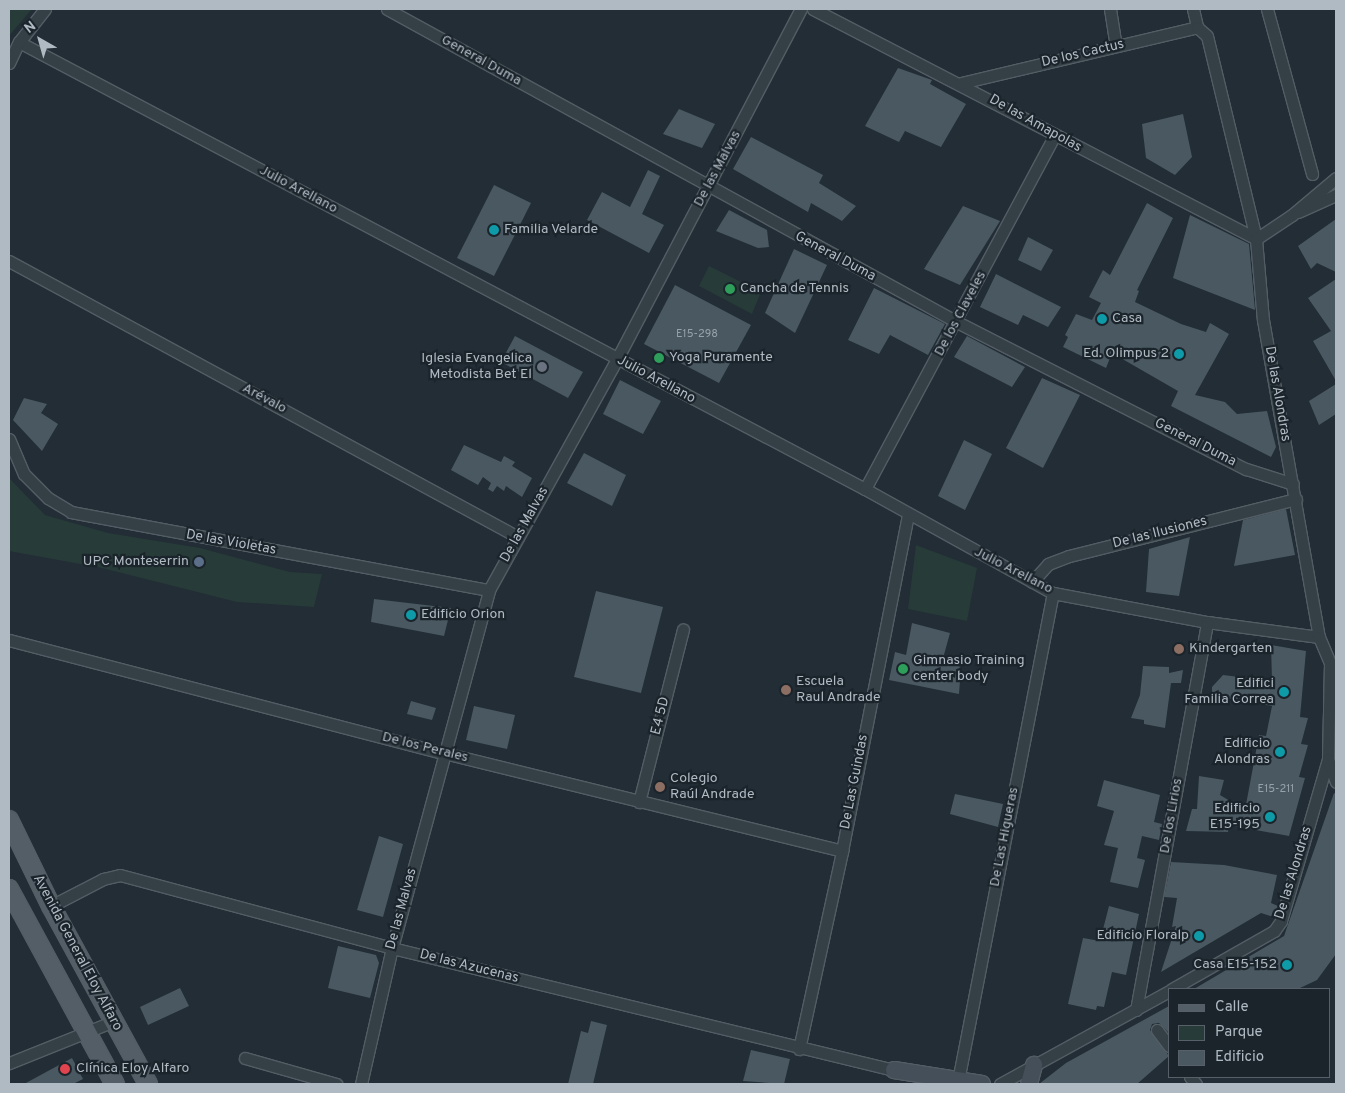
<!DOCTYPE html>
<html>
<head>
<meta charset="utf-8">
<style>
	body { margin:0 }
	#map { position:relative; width:1345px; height:1093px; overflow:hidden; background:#222d36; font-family:Overpass,sans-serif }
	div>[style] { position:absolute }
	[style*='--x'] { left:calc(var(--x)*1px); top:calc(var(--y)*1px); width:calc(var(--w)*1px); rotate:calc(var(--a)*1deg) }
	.green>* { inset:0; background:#273b38 }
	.building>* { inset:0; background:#4a5861 }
	.roads { filter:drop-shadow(1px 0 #535d64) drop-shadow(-1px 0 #535d64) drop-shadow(0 1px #535d64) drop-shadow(0 -1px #535d64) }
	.street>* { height:11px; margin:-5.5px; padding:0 5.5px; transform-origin:5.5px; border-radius:5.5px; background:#353f46 }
	.secondary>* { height:16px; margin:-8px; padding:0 8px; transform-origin:8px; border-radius:8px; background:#444f59 }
	.primary>* { height:18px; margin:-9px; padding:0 9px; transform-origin:9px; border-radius:9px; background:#535e66 }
	.dots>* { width:14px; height:14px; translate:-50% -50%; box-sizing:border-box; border:2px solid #1b242b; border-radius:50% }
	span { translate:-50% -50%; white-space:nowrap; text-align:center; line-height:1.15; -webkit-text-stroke:4.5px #1b242b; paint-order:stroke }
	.number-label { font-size:11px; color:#96a2aa }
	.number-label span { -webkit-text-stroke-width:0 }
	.street-label { font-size:14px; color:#b0bac3 }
	.poi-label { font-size:14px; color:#b0bac3 }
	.left { translate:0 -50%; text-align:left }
	.right { translate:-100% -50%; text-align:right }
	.frame { position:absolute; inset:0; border:10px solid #b0bac3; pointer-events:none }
	.legend { position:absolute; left:1168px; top:988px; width:162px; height:90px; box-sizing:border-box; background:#1b242b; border:1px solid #576068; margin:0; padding:6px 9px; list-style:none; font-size:15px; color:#b0bac3 }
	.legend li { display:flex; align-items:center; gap:10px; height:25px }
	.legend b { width:25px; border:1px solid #576068 }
	.north { position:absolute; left:15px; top:15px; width:50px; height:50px; -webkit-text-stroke:4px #1b242b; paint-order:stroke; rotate:322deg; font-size:14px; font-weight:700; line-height:20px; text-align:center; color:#b0bac3 }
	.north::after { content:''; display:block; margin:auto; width:18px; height:22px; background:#b0bac3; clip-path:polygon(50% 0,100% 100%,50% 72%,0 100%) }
</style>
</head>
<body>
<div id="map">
	<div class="green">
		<i style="clip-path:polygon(9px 9px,32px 9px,9px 36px)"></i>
		<i style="clip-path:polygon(709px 266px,761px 292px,752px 314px,699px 286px)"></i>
		<i style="clip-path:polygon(10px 479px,45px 515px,108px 533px,200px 548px,290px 572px,322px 574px,314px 607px,237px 602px,102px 568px,9px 551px)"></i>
		<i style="clip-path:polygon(916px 545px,977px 568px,967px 621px,908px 609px)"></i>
	</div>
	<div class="building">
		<i style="clip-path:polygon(898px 68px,932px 80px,930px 84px,966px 104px,941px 147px,905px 131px,899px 142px,865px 126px)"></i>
		<i style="clip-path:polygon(679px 109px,715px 124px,702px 148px,663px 134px)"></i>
		<i style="clip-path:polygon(1183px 114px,1192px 157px,1175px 175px,1146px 158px,1142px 124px)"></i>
		<i style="clip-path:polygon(751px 137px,823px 175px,819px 183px,856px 206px,842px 221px,811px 203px,808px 212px,733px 169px)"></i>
		<i style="clip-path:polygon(648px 170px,660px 176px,642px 214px,664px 225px,649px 253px,587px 220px,602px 192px,630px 207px)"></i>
		<i style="clip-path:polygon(494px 185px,531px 203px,494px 276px,457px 258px)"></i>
		<i style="clip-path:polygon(1147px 203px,1173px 218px,1137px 290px,1139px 291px,1135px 302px,1181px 324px,1206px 332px,1210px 323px,1229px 334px,1195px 395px,1225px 402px,1237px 414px,1267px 411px,1276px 447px,1271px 457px,1171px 406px,1178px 391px,1112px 353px,1106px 368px,1063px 347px,1068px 337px,1065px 335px,1076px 314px,1092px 320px,1101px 303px,1089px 297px,1103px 270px,1110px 275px)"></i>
		<i style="clip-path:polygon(963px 206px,1000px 221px,960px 285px,924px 269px)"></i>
		<i style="clip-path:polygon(729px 210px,767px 230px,769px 247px,758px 248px,716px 231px)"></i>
		<i style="clip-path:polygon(1190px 215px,1249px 244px,1255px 310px,1173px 278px)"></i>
		<i style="clip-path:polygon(1336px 219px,1336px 272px,1317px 263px,1311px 269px,1298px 246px)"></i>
		<i style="clip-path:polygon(1028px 237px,1053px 250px,1041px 271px,1018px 260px)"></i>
		<i style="clip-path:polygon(794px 249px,827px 265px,795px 333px,765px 313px)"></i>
		<i style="clip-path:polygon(996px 274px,1061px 307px,1048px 327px,1023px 315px,1018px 325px,980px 307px)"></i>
		<i style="clip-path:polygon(1336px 279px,1336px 381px,1313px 341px,1331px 331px,1308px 298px)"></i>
		<i style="clip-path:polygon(675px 285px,751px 325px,719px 383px,644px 344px)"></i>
		<i style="clip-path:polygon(874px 288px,945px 324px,928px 355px,890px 335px,879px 354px,848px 340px)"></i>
		<i style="clip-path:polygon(515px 336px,583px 372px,568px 398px,501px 362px)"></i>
		<i style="clip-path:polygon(967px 336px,1025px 367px,1012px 387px,954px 357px)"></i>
		<i style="clip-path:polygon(1042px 378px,1080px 395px,1043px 468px,1006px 448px)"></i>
		<i style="clip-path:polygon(620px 380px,661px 401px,643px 434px,603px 414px)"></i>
		<i style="clip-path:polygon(1336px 384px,1336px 414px,1319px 425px,1309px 401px)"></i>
		<i style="clip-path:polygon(24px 398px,47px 404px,41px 413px,58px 424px,42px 451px,13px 420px)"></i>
		<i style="clip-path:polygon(964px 440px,992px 454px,965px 510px,938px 496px)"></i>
		<i style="clip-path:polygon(464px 445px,501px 462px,504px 456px,515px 462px,512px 466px,532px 478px,522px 497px,506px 486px,504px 491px,497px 486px,493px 492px,488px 489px,491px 483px,483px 477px,478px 485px,451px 470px)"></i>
		<i style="clip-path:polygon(584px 453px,626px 475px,612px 506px,567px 483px)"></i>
		<i style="clip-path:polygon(1286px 509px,1295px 555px,1234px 566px,1243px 520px)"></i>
		<i style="clip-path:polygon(1190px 537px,1179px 596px,1146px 592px,1149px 549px)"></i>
		<i style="clip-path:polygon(596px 591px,663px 607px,641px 693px,574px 677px)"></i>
		<i style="clip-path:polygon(374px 599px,451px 608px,444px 636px,371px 622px)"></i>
		<i style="clip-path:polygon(912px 623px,950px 633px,942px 662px,961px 667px,959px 694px,889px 680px,895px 652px,906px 655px)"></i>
		<i style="clip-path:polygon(1271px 645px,1306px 651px,1300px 717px,1308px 718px,1301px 744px,1308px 745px,1299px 777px,1305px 778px,1289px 836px,1229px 825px,1228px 832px,1186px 831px,1192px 809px,1197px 809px,1199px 776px,1224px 780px,1220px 795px,1245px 810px,1259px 735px,1266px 736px,1272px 706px,1261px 704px,1262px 699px,1212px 699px,1212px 687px,1223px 675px,1272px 681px)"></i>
		<i style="clip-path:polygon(1143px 666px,1169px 667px,1169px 673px,1183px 670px,1181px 683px,1171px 683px,1165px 728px,1144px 724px,1144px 720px,1131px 718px,1140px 695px)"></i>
		<i style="clip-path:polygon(411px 701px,436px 708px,432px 720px,407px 714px)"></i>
		<i style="clip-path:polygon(474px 706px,515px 715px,507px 749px,466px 740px)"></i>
		<i style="clip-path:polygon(1104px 780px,1160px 795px,1154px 822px,1162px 824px,1159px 840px,1142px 836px,1137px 858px,1145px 860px,1138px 888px,1110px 882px,1118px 848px,1104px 845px,1114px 811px,1097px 806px)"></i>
		<i style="clip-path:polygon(1334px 793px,1336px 794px,1336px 954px,1317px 980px,1298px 989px,1194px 989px,1284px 936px)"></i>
		<i style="clip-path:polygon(955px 794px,1003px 804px,998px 827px,950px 814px)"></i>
		<i style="clip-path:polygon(379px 836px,403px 844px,383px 917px,357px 910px)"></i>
		<i style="clip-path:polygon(1171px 862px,1224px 865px,1277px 875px,1271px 903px,1278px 906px,1274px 917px,1261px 913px,1161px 972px,1176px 926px,1172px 927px,1177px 898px,1164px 897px)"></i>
		<i style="clip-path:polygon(1109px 906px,1139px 914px,1126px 975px,1112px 972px,1104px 1007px,1097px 1006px,1096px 1010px,1068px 1004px,1083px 938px,1100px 941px)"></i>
		<i style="clip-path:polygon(338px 946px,376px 955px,379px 963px,370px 998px,328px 988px)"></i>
		<i style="clip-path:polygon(180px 988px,189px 1006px,148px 1025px,140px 1007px)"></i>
		<i style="clip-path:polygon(1169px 1006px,1169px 1033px,1159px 1023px,1152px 1024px,1150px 1030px,1169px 1056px,1137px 1084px,1039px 1084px,1066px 1063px)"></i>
		<i style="clip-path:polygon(591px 1021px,607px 1025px,593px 1084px,568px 1084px,581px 1031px,588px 1033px)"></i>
		<i style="clip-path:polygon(751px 1050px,790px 1059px,784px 1084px,743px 1081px)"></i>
		<i style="clip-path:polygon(72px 1058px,83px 1079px,73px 1084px,24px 1084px)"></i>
	</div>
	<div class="roads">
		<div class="street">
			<i style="--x:387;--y:9;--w:650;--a:28.77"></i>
			<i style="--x:957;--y:322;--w:324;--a:27"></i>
			<i style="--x:1246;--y:469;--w:49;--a:17.7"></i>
			<i style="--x:813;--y:9;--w:499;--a:27.4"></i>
			<i style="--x:1110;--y:9;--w:37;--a:81"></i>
			<i style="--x:1193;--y:9;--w:18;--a:77"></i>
			<i style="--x:1267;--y:9;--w:171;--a:74.7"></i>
			<i style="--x:19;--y:42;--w:957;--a:27.85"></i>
			<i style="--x:865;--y:489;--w:215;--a:29"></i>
			<i style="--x:1053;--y:593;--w:157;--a:10.7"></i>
			<i style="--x:1207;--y:622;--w:113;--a:7.6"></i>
			<i style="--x:9;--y:63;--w:23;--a:-65"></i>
			<i style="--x:19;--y:42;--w:42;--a:-51.8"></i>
			<i style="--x:961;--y:83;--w:243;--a:-13.3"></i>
			<i style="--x:1197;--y:27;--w:13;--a:42"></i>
			<i style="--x:1207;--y:36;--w:209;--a:76.4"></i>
			<i style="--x:1256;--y:239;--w:81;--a:85.1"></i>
			<i style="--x:1263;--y:320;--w:322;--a:80"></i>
			<i style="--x:1319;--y:637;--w:28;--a:67"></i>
			<i style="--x:1330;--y:663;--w:96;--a:91.2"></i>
			<i style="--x:1328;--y:759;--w:169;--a:106.2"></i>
			<i style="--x:1281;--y:921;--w:12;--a:125"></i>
			<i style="--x:1274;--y:931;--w:117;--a:150.4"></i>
			<i style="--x:1298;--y:212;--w:42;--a:-24.1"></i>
			<i style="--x:1256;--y:239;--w:43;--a:-33.7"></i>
			<i style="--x:1292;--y:215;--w:57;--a:-40.1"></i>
			<i style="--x:9;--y:261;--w:579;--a:28.47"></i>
			<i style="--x:9;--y:439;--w:38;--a:67"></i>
			<i style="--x:24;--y:474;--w:34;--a:45"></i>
			<i style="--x:48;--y:498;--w:27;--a:31"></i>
			<i style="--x:71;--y:512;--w:425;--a:10.6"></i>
			<i style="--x:865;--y:489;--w:400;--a:-61.8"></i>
			<i style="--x:1032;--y:582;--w:24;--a:-48"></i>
			<i style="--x:1048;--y:564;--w:22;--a:-21"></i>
			<i style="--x:1069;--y:556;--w:234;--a:-14.1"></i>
			<i style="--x:9;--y:640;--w:449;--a:14.6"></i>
			<i style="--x:444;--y:753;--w:410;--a:13.8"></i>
			<i style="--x:1328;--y:759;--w:24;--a:71"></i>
			<i style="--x:639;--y:802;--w:178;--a:-75.7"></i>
			<i style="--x:51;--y:906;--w:59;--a:-27.4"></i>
			<i style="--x:103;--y:879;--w:17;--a:-13"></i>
			<i style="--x:120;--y:875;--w:282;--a:15"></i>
			<i style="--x:392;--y:948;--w:517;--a:13.66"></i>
			<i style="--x:1136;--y:1010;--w:394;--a:-79.6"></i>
			<i style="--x:1157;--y:1030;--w:20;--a:53"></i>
			<i style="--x:799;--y:1049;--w:203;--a:-77.7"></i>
			<i style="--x:842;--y:851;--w:342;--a:-78.9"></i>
			<i style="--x:245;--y:1058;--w:95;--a:15.9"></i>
			<i style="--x:9;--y:1063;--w:113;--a:-21.8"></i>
			<i style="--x:1190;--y:1077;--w:9;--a:49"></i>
			<i style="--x:958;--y:1081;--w:497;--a:-79"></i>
			<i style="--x:361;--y:1084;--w:139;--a:-77.2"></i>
			<i style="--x:392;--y:948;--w:371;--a:-74.8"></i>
			<i style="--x:489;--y:590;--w:264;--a:-61"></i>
			<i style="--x:617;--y:359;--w:395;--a:-62.3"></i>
			<i style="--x:1000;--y:1084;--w:193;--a:-28.8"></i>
		</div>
		<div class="secondary">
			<i style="--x:894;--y:1070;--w:89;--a:9"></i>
			<i style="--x:1029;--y:1084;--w:20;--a:-75"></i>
		</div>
		<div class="primary">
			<i style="--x:9;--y:820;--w:96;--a:64"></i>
			<i style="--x:51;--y:906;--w:203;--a:61.4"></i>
			<i style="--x:9;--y:889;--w:222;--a:61.5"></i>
		</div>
	</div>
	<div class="dots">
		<i style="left:494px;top:230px;background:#0f9aa8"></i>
		<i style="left:730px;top:289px;background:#2e9e5b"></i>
		<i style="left:1102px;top:319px;background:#0f9aa8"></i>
		<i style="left:1179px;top:354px;background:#0f9aa8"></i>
		<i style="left:659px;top:358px;background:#2e9e5b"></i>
		<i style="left:542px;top:367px;background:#6b7280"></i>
		<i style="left:199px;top:562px;background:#5c6f8a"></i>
		<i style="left:411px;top:615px;background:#0f9aa8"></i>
		<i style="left:1179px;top:649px;background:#8d6e63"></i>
		<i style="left:903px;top:669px;background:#2e9e5b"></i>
		<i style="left:786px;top:690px;background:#8d6e63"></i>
		<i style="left:1284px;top:692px;background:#0f9aa8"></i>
		<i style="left:1280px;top:752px;background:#0f9aa8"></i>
		<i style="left:660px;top:787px;background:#8d6e63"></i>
		<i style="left:1270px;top:817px;background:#0f9aa8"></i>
		<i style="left:1199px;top:936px;background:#0f9aa8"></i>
		<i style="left:1287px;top:965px;background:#0f9aa8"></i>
		<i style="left:65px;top:1069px;background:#e0444e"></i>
	</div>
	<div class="number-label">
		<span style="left:697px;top:334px">E15-298</span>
		<span style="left:1276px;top:789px">E15-211</span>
	</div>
	<div class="street-label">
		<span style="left:1083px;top:54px;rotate:-13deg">De los Cactus</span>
		<span style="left:481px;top:61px;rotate:29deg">General Duma</span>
		<span style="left:1035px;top:124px;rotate:29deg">De las Amapolas</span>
		<span style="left:718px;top:169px;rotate:-62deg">De las Malvas</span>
		<span style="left:298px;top:190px;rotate:28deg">Julio Arellano</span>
		<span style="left:835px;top:257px;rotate:28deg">General Duma</span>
		<span style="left:961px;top:314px;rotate:-62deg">De los Claveles</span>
		<span style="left:656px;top:380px;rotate:28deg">Julio Arellano</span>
		<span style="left:1277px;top:394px;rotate:80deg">De las Alondras</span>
		<span style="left:264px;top:399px;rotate:28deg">Arévalo</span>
		<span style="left:1195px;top:443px;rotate:27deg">General Duma</span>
		<span style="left:525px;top:525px;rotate:-61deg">De las Malvas</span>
		<span style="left:1160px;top:533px;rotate:-14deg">De las Ilusiones</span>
		<span style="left:231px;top:543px;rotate:10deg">De las Violetas</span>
		<span style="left:1013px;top:571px;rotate:27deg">Julio Arellano</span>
		<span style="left:661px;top:716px;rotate:-76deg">E4 5D</span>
		<span style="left:425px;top:748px;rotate:14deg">De los Perales</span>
		<span style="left:855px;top:782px;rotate:-79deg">De Las Guindas</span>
		<span style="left:1172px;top:816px;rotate:-80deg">De los Lirios</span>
		<span style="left:1005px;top:837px;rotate:-79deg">De Las Higueras</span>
		<span style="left:1294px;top:873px;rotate:-73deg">De las Alondras</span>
		<span style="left:402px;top:909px;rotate:-75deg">De las Malvas</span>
		<span style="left:77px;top:953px;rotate:62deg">Avenida General Eloy Alfaro</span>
		<span style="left:469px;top:967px;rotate:14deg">De las Azucenas</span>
	</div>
	<div class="poi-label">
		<span class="left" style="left:504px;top:230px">Familia Velarde</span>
		<span class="left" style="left:740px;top:289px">Cancha de Tennis</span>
		<span class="left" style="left:1112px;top:319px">Casa</span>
		<span class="right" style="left:1169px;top:354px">Ed. Olimpus 2</span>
		<span class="left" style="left:669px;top:358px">Yoga Puramente</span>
		<span class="right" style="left:532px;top:367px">Iglesia Evangelica<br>Metodista Bet El</span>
		<span class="right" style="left:189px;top:562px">UPC Monteserrin</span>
		<span class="left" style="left:421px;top:615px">Edificio Orion</span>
		<span class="left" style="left:1189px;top:649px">Kindergarten</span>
		<span class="left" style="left:913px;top:669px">Gimnasio Training<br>center body</span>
		<span class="left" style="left:796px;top:690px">Escuela<br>Raul Andrade</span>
		<span class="right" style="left:1274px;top:692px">Edifici<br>Familia Correa</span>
		<span class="right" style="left:1270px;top:752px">Edificio<br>Alondras</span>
		<span class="left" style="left:670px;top:787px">Colegio<br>Raúl Andrade</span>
		<span class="right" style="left:1260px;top:817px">Edificio<br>E15-195</span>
		<span class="right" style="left:1189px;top:936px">Edificio Floralp</span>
		<span class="right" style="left:1277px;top:965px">Casa E15-152</span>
		<span class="left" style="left:76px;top:1069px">Clínica Eloy Alfaro</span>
	</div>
	<div class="frame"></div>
	<ul class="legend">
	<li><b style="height:6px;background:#535e66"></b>Calle</li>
	<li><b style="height:14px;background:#273b38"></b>Parque</li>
	<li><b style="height:14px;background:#4a5861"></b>Edificio</li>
	</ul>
	<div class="north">N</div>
</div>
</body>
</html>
